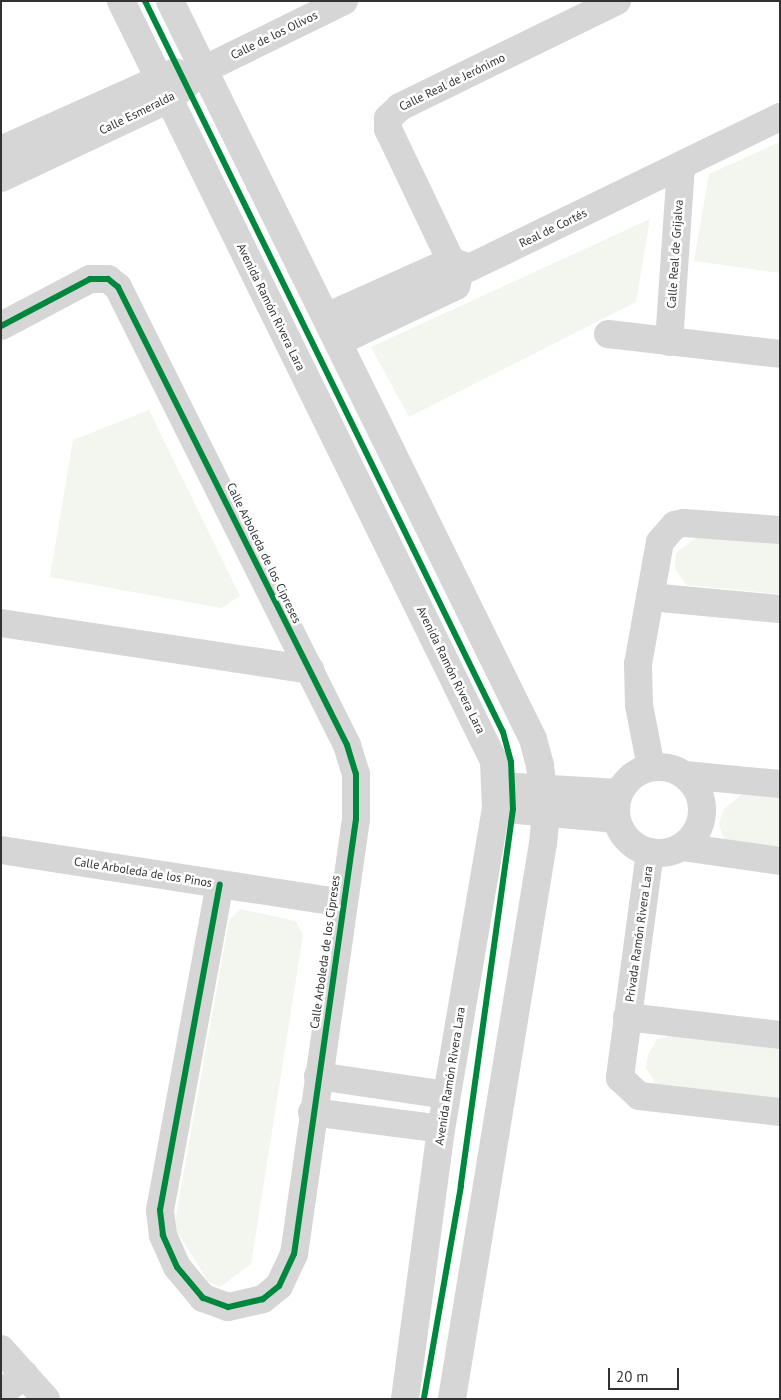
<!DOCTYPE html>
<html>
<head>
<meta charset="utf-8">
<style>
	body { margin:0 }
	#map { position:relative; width:781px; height:1400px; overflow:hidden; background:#fff; font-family:"PT Sans",sans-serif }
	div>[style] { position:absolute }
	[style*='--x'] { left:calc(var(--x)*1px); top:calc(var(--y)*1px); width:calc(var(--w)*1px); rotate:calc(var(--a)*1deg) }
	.green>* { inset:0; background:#f2f6ee }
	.minor>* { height:28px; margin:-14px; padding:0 14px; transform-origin:14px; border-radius:14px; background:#d6d6d6 }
	.minor>.ring { margin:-14px; padding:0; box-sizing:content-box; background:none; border:28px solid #d6d6d6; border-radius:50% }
	.cycleway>* { height:6px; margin:-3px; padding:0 3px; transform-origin:3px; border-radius:3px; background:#00873e }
	span { translate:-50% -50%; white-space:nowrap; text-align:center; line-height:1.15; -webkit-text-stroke:5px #fff; paint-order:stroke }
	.street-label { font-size:12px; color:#323232 }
	.frame { position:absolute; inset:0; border:2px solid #323232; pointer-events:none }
	.scale { position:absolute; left:608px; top:1368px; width:71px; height:22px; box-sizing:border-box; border:2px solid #323232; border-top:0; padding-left:6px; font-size:15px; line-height:18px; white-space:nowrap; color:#323232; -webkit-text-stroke:4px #fff; paint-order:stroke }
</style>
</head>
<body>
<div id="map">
	<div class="green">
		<i style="clip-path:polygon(780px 142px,780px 273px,694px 261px,709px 174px)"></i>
		<i style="clip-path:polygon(650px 219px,636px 302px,409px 417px,371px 347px)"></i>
		<i style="clip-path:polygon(149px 410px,240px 596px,221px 608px,50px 577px,73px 440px)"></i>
		<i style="clip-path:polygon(701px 534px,780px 542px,780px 594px,686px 585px,675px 568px,676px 553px)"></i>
		<i style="clip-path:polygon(742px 794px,780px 797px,780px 848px,731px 843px,723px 837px,719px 823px,724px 809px)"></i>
		<i style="clip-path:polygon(240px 909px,296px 921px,303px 935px,251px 1264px,220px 1287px,208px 1281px,174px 1227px,229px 921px)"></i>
		<i style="clip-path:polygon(671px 1035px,780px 1046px,780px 1101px,657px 1086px,646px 1068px,648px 1054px,657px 1040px)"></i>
	</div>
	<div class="minor">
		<i style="--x:121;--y:1;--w:847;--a:63.86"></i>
		<i style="--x:494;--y:761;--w:47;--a:87.6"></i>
		<i style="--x:496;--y:808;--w:326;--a:99.7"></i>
		<i style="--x:441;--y:1129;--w:272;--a:97.6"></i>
		<i style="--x:170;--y:1;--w:822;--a:63.81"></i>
		<i style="--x:533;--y:739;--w:28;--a:75"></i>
		<i style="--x:540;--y:766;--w:45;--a:82.4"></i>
		<i style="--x:546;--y:811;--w:32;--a:95"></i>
		<i style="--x:543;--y:843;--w:563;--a:99.3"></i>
		<i style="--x:617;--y:1;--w:242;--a:154"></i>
		<i style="--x:400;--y:107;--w:16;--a:137"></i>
		<i style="--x:388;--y:118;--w:11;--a:90"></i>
		<i style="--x:388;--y:129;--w:146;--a:64.5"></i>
		<i style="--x:451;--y:261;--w:19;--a:21"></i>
		<i style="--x:469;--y:268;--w:346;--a:-25.9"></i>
		<i style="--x:1;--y:150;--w:191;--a:-24.1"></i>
		<i style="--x:1;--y:178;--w:186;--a:-25.2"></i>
		<i style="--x:169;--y:99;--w:45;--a:-40.5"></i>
		<i style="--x:203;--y:70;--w:157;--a:-26.1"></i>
		<i style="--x:326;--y:317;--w:137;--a:-24.1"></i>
		<i style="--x:1;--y:326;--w:101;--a:-27.8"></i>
		<i style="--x:90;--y:279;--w:18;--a:0"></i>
		<i style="--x:108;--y:279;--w:13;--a:39"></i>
		<i style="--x:118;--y:287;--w:512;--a:63.43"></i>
		<i style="--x:347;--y:745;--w:30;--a:73"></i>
		<i style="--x:356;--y:774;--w:45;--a:90"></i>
		<i style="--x:356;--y:819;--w:439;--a:98.1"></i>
		<i style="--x:294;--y:1254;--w:35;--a:115"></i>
		<i style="--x:279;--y:1286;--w:21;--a:141"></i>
		<i style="--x:263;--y:1299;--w:36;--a:167"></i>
		<i style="--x:228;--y:1307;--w:27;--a:-160"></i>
		<i style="--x:203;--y:1298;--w:40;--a:-130"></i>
		<i style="--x:177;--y:1267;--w:35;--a:-114"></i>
		<i style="--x:163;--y:1235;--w:25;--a:-97"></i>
		<i style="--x:160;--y:1210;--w:331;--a:-79.6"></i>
		<i style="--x:608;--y:334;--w:173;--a:6.6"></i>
		<i style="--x:338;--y:342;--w:131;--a:-25.4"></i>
		<i style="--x:456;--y:286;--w:22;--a:-74"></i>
		<i style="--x:669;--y:342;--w:176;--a:-86.1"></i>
		<i style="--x:650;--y:597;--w:131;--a:5.3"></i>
		<i style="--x:1;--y:623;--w:313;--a:8.6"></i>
		<i style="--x:651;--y:767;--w:63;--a:-101"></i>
		<i style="--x:639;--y:705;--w:41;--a:-91.4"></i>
		<i style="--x:638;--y:664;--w:124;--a:-79.8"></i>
		<i style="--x:660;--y:542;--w:23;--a:-49"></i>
		<i style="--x:675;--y:525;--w:9;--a:-13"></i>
		<i style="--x:684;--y:523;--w:96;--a:4.2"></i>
		<i class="ring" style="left:616px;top:767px;width:58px;height:58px"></i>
		<i style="--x:685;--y:775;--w:95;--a:5.4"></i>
		<i style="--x:497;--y:786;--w:122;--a:3.3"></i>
		<i style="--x:496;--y:808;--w:121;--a:5.2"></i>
		<i style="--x:682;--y:847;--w:99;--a:8.1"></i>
		<i style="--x:1;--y:850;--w:346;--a:8.8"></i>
		<i style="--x:650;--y:852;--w:228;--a:97.6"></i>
		<i style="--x:620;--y:1078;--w:26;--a:43"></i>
		<i style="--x:639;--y:1096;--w:142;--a:6.5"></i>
		<i style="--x:627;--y:1017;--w:154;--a:6.7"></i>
		<i style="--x:318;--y:1076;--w:129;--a:8.4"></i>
		<i style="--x:312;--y:1112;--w:130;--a:7.5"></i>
		<i style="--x:1;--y:1349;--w:67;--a:48"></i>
		<i style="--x:1;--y:1393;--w:30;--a:-37"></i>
	</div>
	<div class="cycleway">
		<i style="--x:145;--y:1;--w:814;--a:63.91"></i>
		<i style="--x:503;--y:732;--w:31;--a:75"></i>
		<i style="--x:511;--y:762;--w:47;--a:87.6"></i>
		<i style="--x:513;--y:809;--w:381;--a:97.9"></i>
		<i style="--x:461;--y:1186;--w:216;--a:99.9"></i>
		<i style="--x:1;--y:326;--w:101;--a:-27.8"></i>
		<i style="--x:90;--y:279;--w:18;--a:0"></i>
		<i style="--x:108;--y:279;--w:13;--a:39"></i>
		<i style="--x:118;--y:287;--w:512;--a:63.43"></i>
		<i style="--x:347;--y:745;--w:30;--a:73"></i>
		<i style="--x:356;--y:774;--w:45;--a:90"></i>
		<i style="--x:356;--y:819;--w:439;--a:98.1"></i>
		<i style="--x:294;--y:1254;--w:35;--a:115"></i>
		<i style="--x:279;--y:1286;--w:21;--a:141"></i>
		<i style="--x:263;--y:1299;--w:36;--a:167"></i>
		<i style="--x:228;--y:1307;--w:27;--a:-160"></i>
		<i style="--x:203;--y:1298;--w:40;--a:-130"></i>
		<i style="--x:177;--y:1267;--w:35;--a:-114"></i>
		<i style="--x:163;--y:1235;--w:25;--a:-97"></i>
		<i style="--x:160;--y:1210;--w:331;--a:-79.6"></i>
	</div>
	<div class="street-label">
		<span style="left:274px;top:35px;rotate:-26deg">Calle de los Olivos</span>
		<span style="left:452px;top:82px;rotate:-26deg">Calle Real de Jerónimo</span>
		<span style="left:137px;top:113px;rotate:-26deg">Calle Esmeralda</span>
		<span style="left:553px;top:228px;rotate:-26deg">Real de Cortés</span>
		<span style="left:675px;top:254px;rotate:-86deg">Calle Real de Grijalva</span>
		<span style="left:271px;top:307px;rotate:64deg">Avenida Ramón Rivera Lara</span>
		<span style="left:264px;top:553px;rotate:64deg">Calle Arboleda de los Cipreses</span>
		<span style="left:451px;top:670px;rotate:64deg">Avenida Ramón Rivera Lara</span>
		<span style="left:143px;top:872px;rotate:9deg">Calle Arboleda de los Pinos</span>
		<span style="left:639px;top:934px;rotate:-82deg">Privada Ramón Rivera Lara</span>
		<span style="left:325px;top:952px;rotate:-82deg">Calle Arboleda de los Cipreses</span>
		<span style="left:450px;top:1076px;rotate:-81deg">Avenida Ramón Rivera Lara</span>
	</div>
	<div class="frame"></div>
	<div class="scale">20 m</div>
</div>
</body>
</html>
